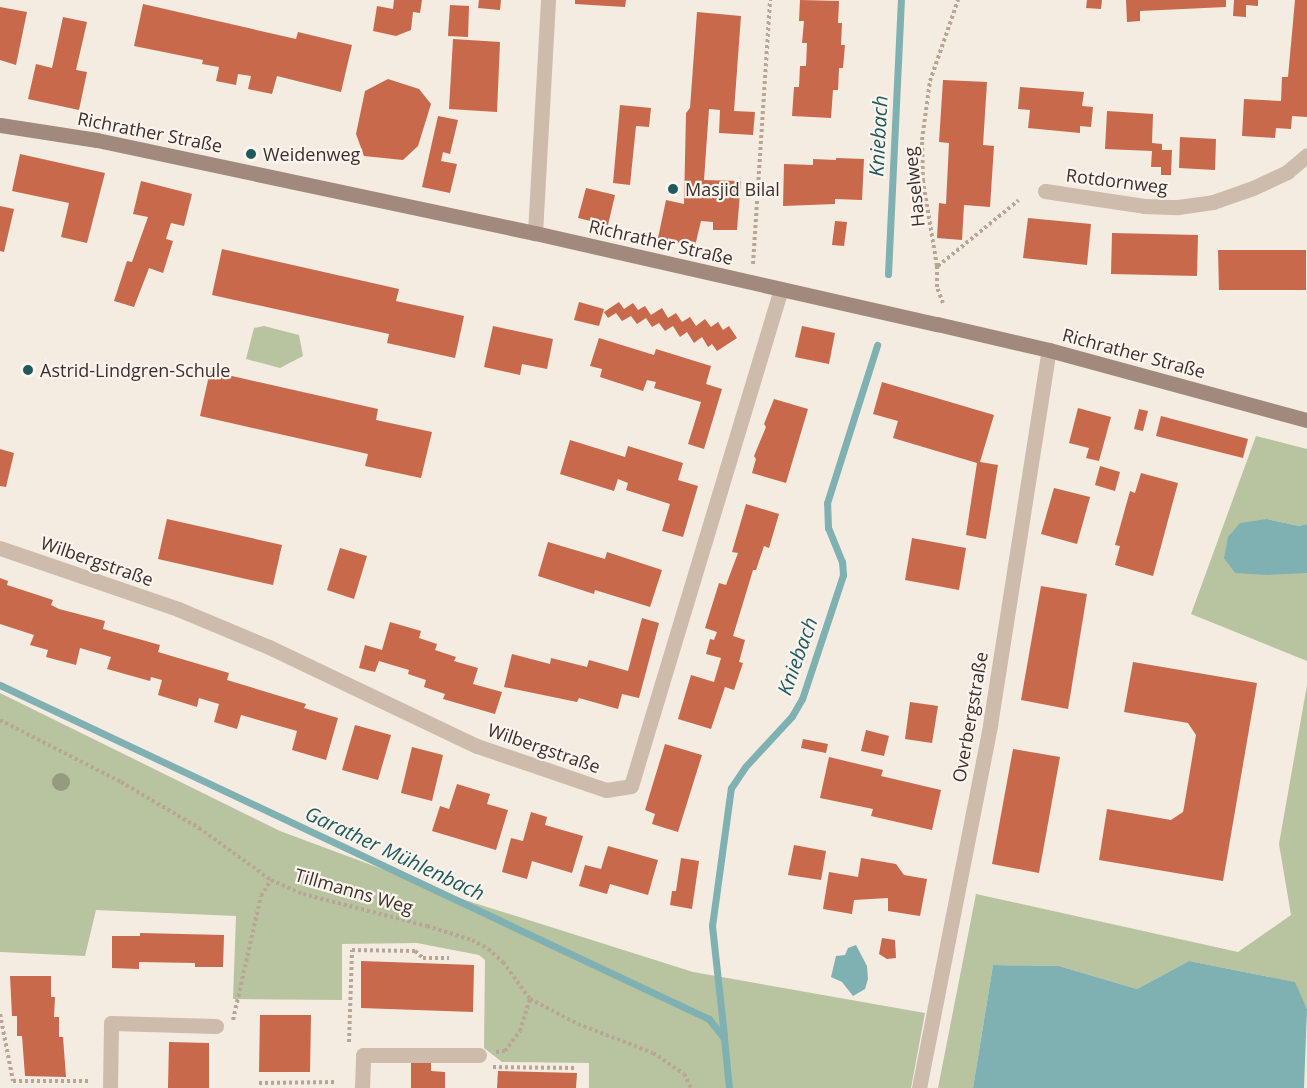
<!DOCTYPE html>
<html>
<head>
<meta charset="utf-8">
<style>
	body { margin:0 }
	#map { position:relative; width:1307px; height:1088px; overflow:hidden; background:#f4ebe1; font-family:"Open Sans",sans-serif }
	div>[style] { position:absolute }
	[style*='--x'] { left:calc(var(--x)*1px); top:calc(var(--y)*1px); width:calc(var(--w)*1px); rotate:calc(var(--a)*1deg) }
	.green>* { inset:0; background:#b8c4a0 }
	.water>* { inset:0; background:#7fb0b2 }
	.stream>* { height:7px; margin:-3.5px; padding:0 3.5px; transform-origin:3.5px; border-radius:3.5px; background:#7fb0b2 }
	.building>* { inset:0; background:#c8694b }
	.path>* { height:4px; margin-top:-2px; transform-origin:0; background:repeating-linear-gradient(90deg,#b9a596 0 3px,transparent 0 6px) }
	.street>* { height:15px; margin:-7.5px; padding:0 7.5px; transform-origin:7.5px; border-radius:7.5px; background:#cdbbac }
	.secondary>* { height:15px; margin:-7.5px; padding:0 7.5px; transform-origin:7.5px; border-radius:7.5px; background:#a18a7d }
	.trees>* { width:18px; height:18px; margin:-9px; border-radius:50%; background:#969b7f }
	.dots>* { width:16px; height:16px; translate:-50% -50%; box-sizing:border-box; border:3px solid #fbf5ee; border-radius:50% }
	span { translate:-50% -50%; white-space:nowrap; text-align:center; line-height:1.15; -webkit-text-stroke:4.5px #fbf5ee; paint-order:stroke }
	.street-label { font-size:18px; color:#3b302b }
	.poi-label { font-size:18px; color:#3b302b }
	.left { translate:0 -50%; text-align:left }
	.water-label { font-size:20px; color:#1f5a5e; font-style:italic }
</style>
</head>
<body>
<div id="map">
	<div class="green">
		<i style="clip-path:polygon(264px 326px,299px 335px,303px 356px,280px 368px,246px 359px,254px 328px)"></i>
		<i style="clip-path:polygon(1256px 436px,1307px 449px,1307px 524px,1299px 526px,1267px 519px,1299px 572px,1307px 573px,1307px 661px,1191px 614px)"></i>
		<i style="clip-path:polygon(1307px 685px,1307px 1009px,1294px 982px,1189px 961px,1137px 989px,1059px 966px,993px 965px,973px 1088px,938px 1088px,976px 894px,1238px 952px,1291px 915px,1279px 844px)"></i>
		<i style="clip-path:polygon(0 693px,280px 831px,468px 901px,693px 972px,925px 1013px,911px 1088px,589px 1088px,589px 1063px,502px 1062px,484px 1048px,485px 960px,479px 955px,417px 943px,342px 944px,342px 1000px,233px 999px,236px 916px,96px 910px,85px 956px,0 952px)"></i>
	</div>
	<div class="water">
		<i style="clip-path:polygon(1267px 519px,1299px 526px,1307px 524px,1307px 573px,1267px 575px,1235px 573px,1224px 558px,1228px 537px,1240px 523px)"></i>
		<i style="clip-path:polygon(856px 945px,867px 966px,868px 979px,865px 989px,853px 996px,842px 982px,831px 977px,836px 956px,845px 955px,848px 948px)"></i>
		<i style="clip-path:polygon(1189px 961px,1295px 982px,1307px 1009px,1304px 1088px,973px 1088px,993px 965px,1059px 966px,1137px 989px)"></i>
	</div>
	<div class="stream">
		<i style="--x:888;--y:274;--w:274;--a:-87.3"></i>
		<i style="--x:0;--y:685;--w:784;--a:25.22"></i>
		<i style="--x:709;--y:1019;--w:24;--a:52"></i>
		<i style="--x:724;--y:1038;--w:50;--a:84.3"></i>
		<i style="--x:724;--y:1036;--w:111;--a:-96.2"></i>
		<i style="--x:712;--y:926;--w:139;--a:-82.2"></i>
		<i style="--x:731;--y:788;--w:25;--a:-56"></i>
		<i style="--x:745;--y:767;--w:69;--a:-47.3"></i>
		<i style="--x:792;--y:716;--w:20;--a:-60"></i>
		<i style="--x:802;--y:699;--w:131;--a:-71.7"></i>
		<i style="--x:843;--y:575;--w:13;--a:-94"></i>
		<i style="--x:842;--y:562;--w:37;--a:-112"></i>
		<i style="--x:828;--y:528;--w:25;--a:-92"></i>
		<i style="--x:827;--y:503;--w:166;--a:-72.4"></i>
	</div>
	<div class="building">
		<i style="clip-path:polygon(394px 0,422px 0,420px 13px,413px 12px,411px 30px,396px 36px,373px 31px,377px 6px,393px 9px)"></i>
		<i style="clip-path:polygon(479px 0,501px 0,500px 10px,478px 8px)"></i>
		<i style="clip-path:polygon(575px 0,626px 0,625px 7px,575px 4px)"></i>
		<i style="clip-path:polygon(800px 0,839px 1px,838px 23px,842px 23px,841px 45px,845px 45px,843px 68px,839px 68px,838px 90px,833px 90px,831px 118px,792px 116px,794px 87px,799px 87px,800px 66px,806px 66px,807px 43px,802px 43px,804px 21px,799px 21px)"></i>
		<i style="clip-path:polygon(1087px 0,1102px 0,1101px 9px,1086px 8px)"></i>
		<i style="clip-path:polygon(1126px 0,1226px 0,1226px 7px,1140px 11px,1140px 21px,1127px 22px)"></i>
		<i style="clip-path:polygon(1234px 0,1258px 0,1258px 6px,1246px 5px,1246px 17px,1233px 16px)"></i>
		<i style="clip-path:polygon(1295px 0,1307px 0,1307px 117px,1292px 116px,1291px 129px,1276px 128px,1275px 138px,1242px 136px,1244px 99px,1281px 101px,1282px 77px,1288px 77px)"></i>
		<i style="clip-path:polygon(143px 4px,296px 39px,298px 32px,352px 45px,341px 92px,277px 76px,272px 94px,248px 89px,251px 76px,238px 74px,236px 85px,216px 81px,219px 67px,202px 64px,203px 60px,134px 46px)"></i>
		<i style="clip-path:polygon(450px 5px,469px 6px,468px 37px,448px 36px)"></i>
		<i style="clip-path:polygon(0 7px,27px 12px,16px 65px,0 60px)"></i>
		<i style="clip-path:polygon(697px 12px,741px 16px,734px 111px,755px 112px,753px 135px,719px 133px,720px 110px,709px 109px,704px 180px,741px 181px,737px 230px,713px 230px,713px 222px,701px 221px,695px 246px,658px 238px,666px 200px,684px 204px,686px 113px,690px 108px)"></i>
		<i style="clip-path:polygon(63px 17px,87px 22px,76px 70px,87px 72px,79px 110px,28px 99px,36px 64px,52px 68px)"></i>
		<i style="clip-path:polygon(453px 39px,500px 42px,497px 112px,449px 109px)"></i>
		<i style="clip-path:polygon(388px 79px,419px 89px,431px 104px,418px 146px,403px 160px,364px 156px,356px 134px,365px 91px)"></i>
		<i style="clip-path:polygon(943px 80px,987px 82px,983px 145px,994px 146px,990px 207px,964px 205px,962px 240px,937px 238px,939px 203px,946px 204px,949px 143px,939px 142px)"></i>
		<i style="clip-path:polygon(1020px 87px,1084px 92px,1082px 106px,1093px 107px,1091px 127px,1080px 126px,1080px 133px,1028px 128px,1030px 110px,1018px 109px)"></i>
		<i style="clip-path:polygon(620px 105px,651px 108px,649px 127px,636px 126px,630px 185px,613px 183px)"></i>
		<i style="clip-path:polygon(1107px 111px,1153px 114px,1152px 143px,1162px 144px,1162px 150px,1172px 150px,1171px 175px,1161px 175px,1161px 167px,1151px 167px,1152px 151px,1105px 149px)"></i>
		<i style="clip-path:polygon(438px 116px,458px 120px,450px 154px,443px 152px,441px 161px,457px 164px,450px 193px,422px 187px)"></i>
		<i style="clip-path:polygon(1180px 137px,1216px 139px,1215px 170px,1179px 168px)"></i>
		<i style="clip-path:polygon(20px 154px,105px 173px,87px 243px,61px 237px,69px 203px,12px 191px)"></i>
		<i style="clip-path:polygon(836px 158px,864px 159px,862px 200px,835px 199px,835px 204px,783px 206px,784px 164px,813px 165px,813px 159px,836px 160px)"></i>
		<i style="clip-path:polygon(141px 181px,192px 194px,184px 226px,171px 223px,166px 239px,173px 241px,163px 273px,149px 268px,134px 307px,114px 301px,127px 261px,132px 262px,148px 217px,133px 214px)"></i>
		<i style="clip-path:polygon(586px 188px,615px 195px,608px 225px,578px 218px)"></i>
		<i style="clip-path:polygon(0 206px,14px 209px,4px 252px,0 251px)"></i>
		<i style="clip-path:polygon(1028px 218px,1091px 224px,1087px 265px,1023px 258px)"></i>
		<i style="clip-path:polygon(835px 221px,847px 222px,844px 246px,832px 245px)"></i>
		<i style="clip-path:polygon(1112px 233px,1198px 235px,1197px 276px,1111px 274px)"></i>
		<i style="clip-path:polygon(222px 249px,399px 289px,396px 301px,464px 316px,455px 358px,387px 343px,389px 334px,212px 295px)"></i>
		<i style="clip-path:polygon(1218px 250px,1306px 250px,1306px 290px,1219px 290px)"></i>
		<i style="clip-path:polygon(579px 302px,604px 309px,599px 326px,574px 320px)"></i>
		<i style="clip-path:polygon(619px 302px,624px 309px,633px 303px,638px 310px,645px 306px,651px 315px,662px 308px,668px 318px,676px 313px,682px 322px,690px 317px,696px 326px,705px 319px,711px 327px,718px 322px,723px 330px,729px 326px,737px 338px,717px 351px,712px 344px,708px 347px,702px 337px,694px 343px,687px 332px,680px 337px,673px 326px,665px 331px,659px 323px,652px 327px,646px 318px,637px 324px,631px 316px,622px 321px,616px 313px,608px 318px,604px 312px)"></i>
		<i style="clip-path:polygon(493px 326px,553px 339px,547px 369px,522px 364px,520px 375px,484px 367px)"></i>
		<i style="clip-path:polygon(802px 326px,835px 333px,829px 364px,795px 357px)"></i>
		<i style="clip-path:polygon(599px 338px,654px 355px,656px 349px,711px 366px,706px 384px,722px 389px,704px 449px,688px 444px,701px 402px,654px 388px,656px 382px,647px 380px,643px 391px,600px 377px,602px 369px,590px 366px)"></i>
		<i style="clip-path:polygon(210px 371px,378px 409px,376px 420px,432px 432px,421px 478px,365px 466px,368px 454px,200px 416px)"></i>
		<i style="clip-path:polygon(882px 382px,994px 415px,980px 462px,998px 465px,986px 539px,966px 535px,977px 463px,893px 438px,898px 421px,873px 414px)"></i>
		<i style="clip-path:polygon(774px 399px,808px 409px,786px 483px,752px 473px,756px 459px,754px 456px,766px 427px,764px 424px)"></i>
		<i style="clip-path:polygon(1078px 408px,1111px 417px,1099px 461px,1086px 458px,1089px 448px,1069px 443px)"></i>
		<i style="clip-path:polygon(1139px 409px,1148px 411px,1143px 431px,1134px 429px)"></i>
		<i style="clip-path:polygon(1161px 416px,1248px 439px,1243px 458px,1156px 436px)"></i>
		<i style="clip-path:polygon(570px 440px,625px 457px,628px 446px,683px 463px,678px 480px,698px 486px,683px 537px,662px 531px,670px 504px,626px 490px,628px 483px,618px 479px,614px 491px,560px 474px)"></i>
		<i style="clip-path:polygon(0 449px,14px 453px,6px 487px,0 486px)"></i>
		<i style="clip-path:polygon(1100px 466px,1120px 472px,1115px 491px,1095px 485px)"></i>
		<i style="clip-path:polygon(1141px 473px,1178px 483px,1153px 576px,1115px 565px,1120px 546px,1115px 545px,1130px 491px,1135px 493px)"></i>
		<i style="clip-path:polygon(1054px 488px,1090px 497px,1077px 544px,1041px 534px)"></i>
		<i style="clip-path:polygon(746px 504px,779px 514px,769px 548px,764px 546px,756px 570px,753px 570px,733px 636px,745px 640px,739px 662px,743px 663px,734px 690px,725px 687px,711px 729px,678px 719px,691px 675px,714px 682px,721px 658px,706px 654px,710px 639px,714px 640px,717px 632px,705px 628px,719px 583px,726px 585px,738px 553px,732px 552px)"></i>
		<i style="clip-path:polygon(167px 519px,282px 545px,273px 585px,158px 559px)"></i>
		<i style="clip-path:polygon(912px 538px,966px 548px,959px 590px,905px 580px)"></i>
		<i style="clip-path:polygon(548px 542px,605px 559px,607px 552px,662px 570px,650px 607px,595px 590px,594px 594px,538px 576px)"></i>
		<i style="clip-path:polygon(340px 548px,367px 556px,354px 599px,327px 590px)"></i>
		<i style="clip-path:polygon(0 578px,8px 581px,7px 585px,53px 600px,51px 605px,59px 609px,105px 621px,103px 629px,160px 645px,158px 652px,229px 673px,227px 680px,306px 704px,304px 708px,338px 718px,326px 760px,292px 750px,297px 731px,241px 715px,237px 729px,214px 722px,219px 704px,199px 698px,197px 707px,158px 695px,162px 680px,151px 677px,150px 681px,107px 669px,111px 657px,80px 648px,76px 665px,46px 657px,48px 650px,30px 645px,34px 635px,0 624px)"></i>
		<i style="clip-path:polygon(1041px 586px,1087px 594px,1068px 709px,1021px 700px)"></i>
		<i style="clip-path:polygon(642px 618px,659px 623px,639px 698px,622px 694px,618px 709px,579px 698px,577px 702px,504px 687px,512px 654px,550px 664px,551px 658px,587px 667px,589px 660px,628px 671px)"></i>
		<i style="clip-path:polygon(390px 622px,421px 631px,419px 638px,437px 644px,435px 650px,456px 657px,454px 661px,478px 668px,473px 684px,502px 692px,495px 714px,443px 699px,445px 694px,424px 687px,426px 680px,408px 674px,409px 670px,379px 661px,375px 672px,359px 668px,365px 645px,382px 650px)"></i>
		<i style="clip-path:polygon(1133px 662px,1257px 683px,1223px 881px,1099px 860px,1107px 809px,1171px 820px,1183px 812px,1184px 807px,1196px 735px,1188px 723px,1124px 712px)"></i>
		<i style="clip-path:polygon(910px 702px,938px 706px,932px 743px,905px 739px)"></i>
		<i style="clip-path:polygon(355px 725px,391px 735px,378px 780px,342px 770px)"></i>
		<i style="clip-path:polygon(866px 730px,889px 736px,884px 756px,861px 751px)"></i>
		<i style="clip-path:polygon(803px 739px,828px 744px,826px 753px,801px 748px)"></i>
		<i style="clip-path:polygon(665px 744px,702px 755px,678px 832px,652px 824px,655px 814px,645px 810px)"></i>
		<i style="clip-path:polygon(412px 747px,443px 755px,432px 801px,401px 793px)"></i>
		<i style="clip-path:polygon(1013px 749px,1060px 757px,1039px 873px,992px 864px)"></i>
		<i style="clip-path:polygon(829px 757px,883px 770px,881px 776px,941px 790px,932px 830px,871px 816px,873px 809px,820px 798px)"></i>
		<i style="clip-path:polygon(457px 784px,490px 794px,487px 804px,508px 810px,496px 850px,432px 831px,440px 806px,449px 809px)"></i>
		<i style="clip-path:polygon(531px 812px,547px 817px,545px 825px,583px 836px,572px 873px,532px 861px,527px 879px,502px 872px,511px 838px,523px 841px)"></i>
		<i style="clip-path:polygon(794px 845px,826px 851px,821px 880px,788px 875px)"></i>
		<i style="clip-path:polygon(608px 846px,658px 860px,648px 895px,610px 884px,607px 894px,579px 886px,585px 865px,601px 869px)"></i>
		<i style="clip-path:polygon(681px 858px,699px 861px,692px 909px,670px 905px,672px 891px,676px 891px)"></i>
		<i style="clip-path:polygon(861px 858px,896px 864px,904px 875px,927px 879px,920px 916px,888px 911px,888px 898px,854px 900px,852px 914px,823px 909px,829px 872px,858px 877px)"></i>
		<i style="clip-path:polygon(140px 933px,224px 935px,223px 967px,195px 967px,195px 963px,139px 962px,139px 969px,112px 968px,112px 936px,140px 936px)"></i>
		<i style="clip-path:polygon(882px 938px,895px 940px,896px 958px,887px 959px,879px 954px)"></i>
		<i style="clip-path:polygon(361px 961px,474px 965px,473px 1012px,361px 1008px)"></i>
		<i style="clip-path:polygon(10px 976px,51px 976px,51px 997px,55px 997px,54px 1017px,59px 1017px,59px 1037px,63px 1037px,66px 1077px,25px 1076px,22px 1036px,17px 1036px,17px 1016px,12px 1016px)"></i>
		<i style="clip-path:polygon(260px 1015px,311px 1015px,310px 1072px,259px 1072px)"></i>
		<i style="clip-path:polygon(169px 1042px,209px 1043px,209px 1088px,168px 1088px)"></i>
		<i style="clip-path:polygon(411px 1061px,431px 1061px,431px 1071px,445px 1072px,445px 1088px,411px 1088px)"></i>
		<i style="clip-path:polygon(498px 1071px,577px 1073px,576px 1088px,497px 1088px)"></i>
	</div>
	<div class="path">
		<i style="--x:753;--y:264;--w:265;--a:-86.3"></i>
		<i style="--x:938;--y:266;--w:104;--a:-39.2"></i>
		<i style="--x:943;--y:303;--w:17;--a:-111"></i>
		<i style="--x:937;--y:287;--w:21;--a:-90"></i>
		<i style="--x:937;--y:266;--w:86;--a:-99.4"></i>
		<i style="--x:923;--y:181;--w:41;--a:-91.4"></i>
		<i style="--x:922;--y:140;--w:60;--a:-82.3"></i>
		<i style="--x:930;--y:81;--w:86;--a:-70.9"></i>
		<i style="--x:0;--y:720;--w:136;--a:27.1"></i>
		<i style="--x:121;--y:782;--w:91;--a:30.5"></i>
		<i style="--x:199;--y:828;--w:89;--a:35.8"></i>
		<i style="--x:271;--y:880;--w:35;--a:24"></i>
		<i style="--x:303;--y:894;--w:128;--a:14.5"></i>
		<i style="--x:427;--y:926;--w:47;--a:17.3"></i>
		<i style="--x:472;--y:940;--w:18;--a:29"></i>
		<i style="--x:488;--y:949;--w:20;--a:41"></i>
		<i style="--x:503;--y:962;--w:46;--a:53.9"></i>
		<i style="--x:530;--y:999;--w:54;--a:27.5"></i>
		<i style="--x:578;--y:1024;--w:80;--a:21.1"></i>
		<i style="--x:653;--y:1053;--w:37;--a:34"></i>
		<i style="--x:684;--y:1074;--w:16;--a:63"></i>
		<i style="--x:0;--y:1014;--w:68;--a:79"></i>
		<i style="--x:13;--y:1081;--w:78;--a:0"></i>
		<i style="--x:233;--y:1020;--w:127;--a:-77.3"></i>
		<i style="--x:261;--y:896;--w:19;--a:-58"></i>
		<i style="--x:349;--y:1042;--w:92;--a:-88.1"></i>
		<i style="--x:352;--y:950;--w:63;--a:0.9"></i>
		<i style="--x:415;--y:951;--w:11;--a:41"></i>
		<i style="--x:423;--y:958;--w:26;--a:0"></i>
		<i style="--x:496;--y:1052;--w:9;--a:-6"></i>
		<i style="--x:505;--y:1051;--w:25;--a:-53"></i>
		<i style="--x:520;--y:1031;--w:34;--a:-73"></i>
		<i style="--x:493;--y:1067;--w:82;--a:0.7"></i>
		<i style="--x:259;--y:1083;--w:78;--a:-0.7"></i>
	</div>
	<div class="street">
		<i style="--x:1045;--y:191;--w:100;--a:8.6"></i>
		<i style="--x:1144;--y:206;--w:34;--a:2"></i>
		<i style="--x:1178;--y:207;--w:35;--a:-8"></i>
		<i style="--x:1213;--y:202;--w:42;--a:-19.3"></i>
		<i style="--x:1253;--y:188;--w:38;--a:-25"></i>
		<i style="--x:1287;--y:172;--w:26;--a:-40"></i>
		<i style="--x:535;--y:233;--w:233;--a:-86.8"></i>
		<i style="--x:0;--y:548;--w:188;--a:18.9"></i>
		<i style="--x:178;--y:609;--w:99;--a:22.7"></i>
		<i style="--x:269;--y:647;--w:230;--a:25.5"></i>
		<i style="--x:477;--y:746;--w:136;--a:18.8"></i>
		<i style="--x:606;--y:790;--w:25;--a:-9"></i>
		<i style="--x:631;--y:786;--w:519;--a:-73.21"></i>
		<i style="--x:110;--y:1088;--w:65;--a:-89.1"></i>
		<i style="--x:111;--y:1023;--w:105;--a:1.6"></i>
		<i style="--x:362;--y:1088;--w:33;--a:-88"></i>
		<i style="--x:363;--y:1055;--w:116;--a:0"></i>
		<i style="--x:919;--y:1088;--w:370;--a:-78.9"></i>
		<i style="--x:990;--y:725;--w:380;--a:-81.1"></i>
	</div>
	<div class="secondary">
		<i style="--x:0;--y:125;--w:98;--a:8.8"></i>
		<i style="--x:97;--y:140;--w:448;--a:12"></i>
		<i style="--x:535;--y:233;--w:412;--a:12.8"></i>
		<i style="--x:937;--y:324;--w:115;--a:13.1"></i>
		<i style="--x:1049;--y:350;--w:267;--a:15.2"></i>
	</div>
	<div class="trees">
		<i style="left:61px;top:782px"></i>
	</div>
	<div class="dots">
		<i style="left:251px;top:154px;background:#1f5a5e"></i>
		<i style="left:673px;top:189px;background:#1f5a5e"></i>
		<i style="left:28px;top:370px;background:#1f5a5e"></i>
	</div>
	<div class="street-label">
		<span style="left:150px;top:132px;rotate:11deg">Richrather Straße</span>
		<span style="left:1117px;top:181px;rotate:7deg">Rotdornweg</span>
		<span style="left:914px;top:187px;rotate:-96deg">Haselweg</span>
		<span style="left:661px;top:242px;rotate:13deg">Richrather Straße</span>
		<span style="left:1134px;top:353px;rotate:15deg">Richrather Straße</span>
		<span style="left:97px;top:561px;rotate:19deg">Wilbergstraße</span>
		<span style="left:970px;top:717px;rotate:-80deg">Overbergstraße</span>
		<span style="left:544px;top:748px;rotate:19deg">Wilbergstraße</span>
		<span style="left:354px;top:891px;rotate:16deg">Tillmanns Weg</span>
	</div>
	<div class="poi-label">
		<span class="left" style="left:263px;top:154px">Weidenweg</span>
		<span class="left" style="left:685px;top:189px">Masjid Bilal</span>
		<span class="left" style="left:40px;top:370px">Astrid-Lindgren-Schule</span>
	</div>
	<div class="water-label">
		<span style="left:878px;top:136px;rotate:-87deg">Kniebach</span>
		<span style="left:797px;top:656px;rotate:-70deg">Kniebach</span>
		<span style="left:395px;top:853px;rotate:25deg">Garather Mühlenbach</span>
	</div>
</div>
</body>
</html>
